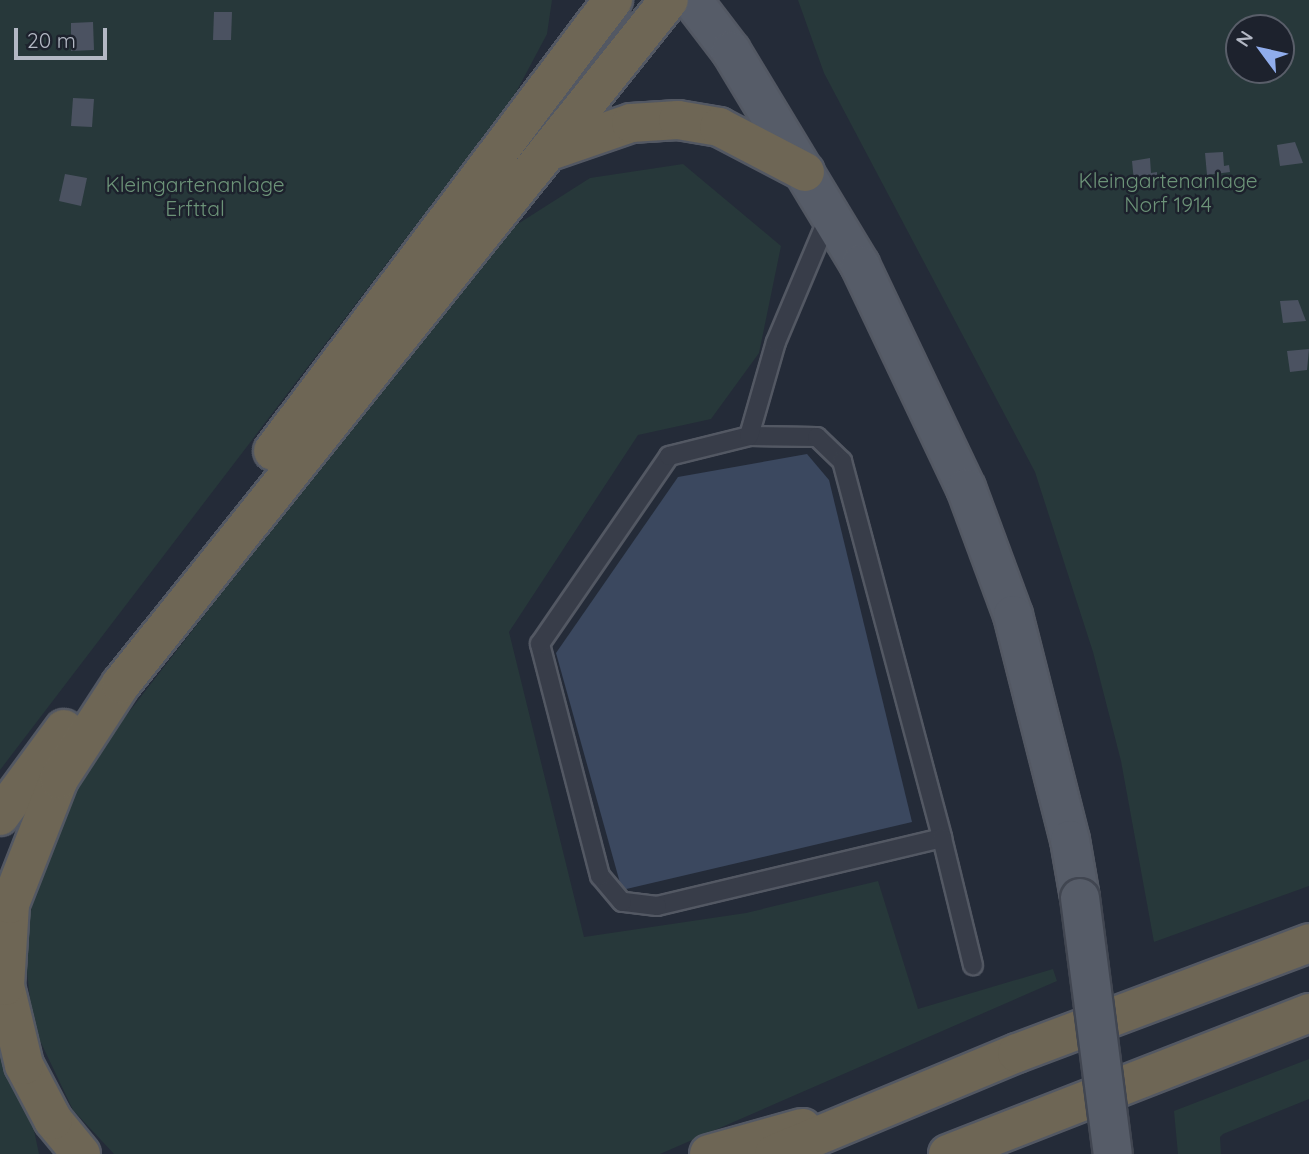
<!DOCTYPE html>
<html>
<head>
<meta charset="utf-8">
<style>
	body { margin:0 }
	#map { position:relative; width:1309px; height:1154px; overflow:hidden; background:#242b38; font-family:Quicksand,sans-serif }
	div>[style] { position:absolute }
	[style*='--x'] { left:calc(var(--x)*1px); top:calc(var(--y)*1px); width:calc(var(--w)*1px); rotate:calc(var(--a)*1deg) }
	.green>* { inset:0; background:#27383a }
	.water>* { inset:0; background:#3b485f }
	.building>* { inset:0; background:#4b5261 }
	.roads { filter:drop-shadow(2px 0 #535863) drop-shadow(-2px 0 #535863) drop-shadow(0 2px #535863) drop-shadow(0 -2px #535863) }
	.lane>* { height:18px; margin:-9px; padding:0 9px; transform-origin:9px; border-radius:9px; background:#383d49 }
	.primary>* { height:38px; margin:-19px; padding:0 19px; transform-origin:19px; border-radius:19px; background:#565c68 }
	.highway>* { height:38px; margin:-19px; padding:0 19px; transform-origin:19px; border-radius:19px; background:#6e6655 }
	.bridges { filter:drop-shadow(2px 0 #414651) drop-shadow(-2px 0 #414651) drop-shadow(0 2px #414651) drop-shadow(0 -2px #414651) }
	.primary-bridge>* { height:38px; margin:-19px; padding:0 19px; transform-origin:19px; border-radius:19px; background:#565c68 }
	span { translate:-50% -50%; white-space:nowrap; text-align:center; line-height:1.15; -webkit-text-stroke:5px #1d222d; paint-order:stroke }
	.park-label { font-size:21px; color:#6c9378 }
	.north { position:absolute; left:1225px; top:14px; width:70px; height:70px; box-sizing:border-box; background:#1d222d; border:2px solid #595e69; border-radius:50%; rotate:303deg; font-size:19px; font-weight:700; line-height:28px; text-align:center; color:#b3b8c4 }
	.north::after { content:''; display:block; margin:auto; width:24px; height:32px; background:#90adec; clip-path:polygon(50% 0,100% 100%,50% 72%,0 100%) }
	.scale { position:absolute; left:14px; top:28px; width:93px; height:32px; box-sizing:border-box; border:4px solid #b3b8c4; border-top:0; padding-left:9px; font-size:21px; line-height:24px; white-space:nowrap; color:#b3b8c4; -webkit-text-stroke:5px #1d222d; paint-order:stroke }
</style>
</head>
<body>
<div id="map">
	<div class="green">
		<i style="clip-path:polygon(0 0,552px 0,547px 34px,513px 98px,0 770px)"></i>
		<i style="clip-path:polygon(evenodd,798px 0,1309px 0,1309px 886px,1154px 942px,1121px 761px,1093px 652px,1035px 472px,824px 73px,798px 0,1239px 28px,1281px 28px,1281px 70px,1239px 70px,1239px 28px)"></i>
		<i style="clip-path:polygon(683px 164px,781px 246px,759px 353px,711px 419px,638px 435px,509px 632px,584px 937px,746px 913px,878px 881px,918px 1009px,1053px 969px,1057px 981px,660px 1154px,114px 1154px,73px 1110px,33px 1026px,24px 945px,42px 858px,94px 757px,499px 236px,590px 178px)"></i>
		<i style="clip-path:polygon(0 1029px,31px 1116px,39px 1154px,0 1154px)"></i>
		<i style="clip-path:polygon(1309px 1059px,1309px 1099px,1223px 1134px,1220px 1137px,1221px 1154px,1178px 1154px,1174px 1111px)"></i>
	</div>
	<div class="water">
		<i style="clip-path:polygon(807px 454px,829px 480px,912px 822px,622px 890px,556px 653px,678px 477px)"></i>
	</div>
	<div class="building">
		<i style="clip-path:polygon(214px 12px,232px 12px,231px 40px,213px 40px)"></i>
		<i style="clip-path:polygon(93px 22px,94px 50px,71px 51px,71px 23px)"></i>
		<i style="clip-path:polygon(73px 98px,94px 99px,92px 127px,71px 126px)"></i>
		<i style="clip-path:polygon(1295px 142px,1303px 163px,1280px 166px,1277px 145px)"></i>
		<i style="clip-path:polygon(1223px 152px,1224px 166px,1229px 165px,1230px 172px,1207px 175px,1205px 153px)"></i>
		<i style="clip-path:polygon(1150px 158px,1151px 173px,1157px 172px,1157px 180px,1134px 182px,1132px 161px)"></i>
		<i style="clip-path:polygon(65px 174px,87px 178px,81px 206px,59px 201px)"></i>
		<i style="clip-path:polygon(1298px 300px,1306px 321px,1283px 323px,1280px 301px)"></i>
		<i style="clip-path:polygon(1309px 349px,1307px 370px,1290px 372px,1287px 351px)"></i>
	</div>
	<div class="roads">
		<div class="lane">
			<i style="--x:749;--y:436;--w:68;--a:0.8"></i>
			<i style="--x:817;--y:437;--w:35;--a:44"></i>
			<i style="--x:842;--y:461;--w:390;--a:75.1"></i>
			<i style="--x:942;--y:838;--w:293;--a:166.6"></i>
			<i style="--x:657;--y:906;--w:35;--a:-173"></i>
			<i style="--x:622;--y:902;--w:34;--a:-130"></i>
			<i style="--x:600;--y:876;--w:240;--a:-104.5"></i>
			<i style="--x:540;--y:644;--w:228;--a:-55.5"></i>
			<i style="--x:669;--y:456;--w:82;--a:-14"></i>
			<i style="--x:749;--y:436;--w:98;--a:-74"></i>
			<i style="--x:776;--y:342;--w:137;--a:-67.2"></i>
			<i style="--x:942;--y:838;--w:131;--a:76.3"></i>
		</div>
		<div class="primary">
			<i style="--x:692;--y:0;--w:64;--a:52.6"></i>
			<i style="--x:731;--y:51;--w:250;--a:58.9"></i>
			<i style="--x:860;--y:265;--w:247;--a:64.6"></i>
			<i style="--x:966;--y:488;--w:135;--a:69.7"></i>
			<i style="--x:1013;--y:615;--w:232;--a:75.8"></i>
			<i style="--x:1070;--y:840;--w:59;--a:80.2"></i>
		</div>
		<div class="highway">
			<i style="--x:547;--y:152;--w:89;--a:-19"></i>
			<i style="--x:631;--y:123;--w:47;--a:-3.7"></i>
			<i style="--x:678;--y:120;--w:42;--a:9.7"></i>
			<i style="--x:719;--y:127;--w:97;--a:27.6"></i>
			<i style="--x:273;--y:451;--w:565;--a:-52.99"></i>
			<i style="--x:0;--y:816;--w:108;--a:-53.7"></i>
			<i style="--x:81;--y:1154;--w:44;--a:-129.5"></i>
			<i style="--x:53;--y:1120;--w:62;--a:-117.8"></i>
			<i style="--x:24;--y:1065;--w:81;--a:-103.5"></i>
			<i style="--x:5;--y:986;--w:82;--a:-86.5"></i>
			<i style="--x:10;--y:904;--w:134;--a:-68.6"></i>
			<i style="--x:59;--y:779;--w:113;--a:-56.9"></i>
			<i style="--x:121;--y:684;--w:876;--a:-51.3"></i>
			<i style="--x:709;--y:1154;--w:97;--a:-15.6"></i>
			<i style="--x:774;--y:1154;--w:263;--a:-22.6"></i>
			<i style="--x:1017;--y:1053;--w:312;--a:-20.6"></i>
			<i style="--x:948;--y:1154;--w:388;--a:-21.3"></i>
		</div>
	</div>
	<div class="bridges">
		<div class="primary-bridge">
			<i style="--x:1080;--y:898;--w:258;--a:82.7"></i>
		</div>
	</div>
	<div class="park-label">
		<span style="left:1168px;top:192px">Kleingartenanlage<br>Norf 1914</span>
		<span style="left:195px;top:196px">Kleingartenanlage<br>Erfttal</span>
	</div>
	<div class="north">N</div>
	<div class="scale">20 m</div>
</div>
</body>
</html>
